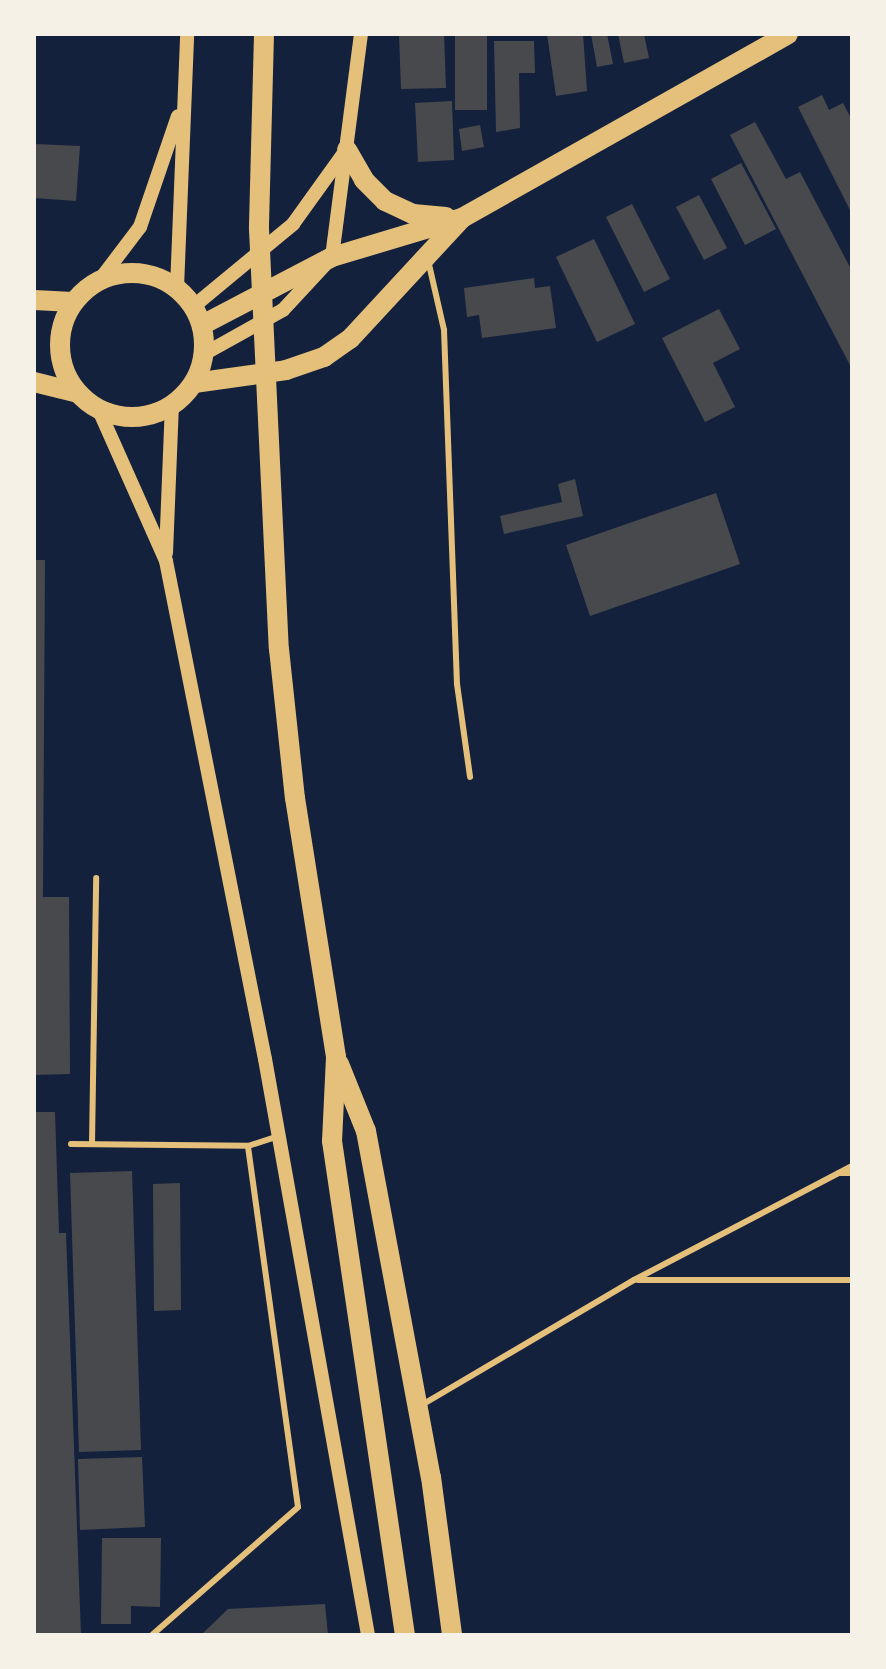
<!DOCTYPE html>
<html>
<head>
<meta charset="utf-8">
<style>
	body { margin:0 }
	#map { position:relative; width:886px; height:1669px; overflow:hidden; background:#14213d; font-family:Poppins,sans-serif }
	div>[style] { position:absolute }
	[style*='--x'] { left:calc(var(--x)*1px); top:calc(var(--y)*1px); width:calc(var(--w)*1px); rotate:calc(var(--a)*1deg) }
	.building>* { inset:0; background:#48494c }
	.service>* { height:6px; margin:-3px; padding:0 3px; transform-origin:3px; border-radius:3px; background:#e5c07b }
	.tertiary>* { height:14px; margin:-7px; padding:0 7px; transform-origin:7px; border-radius:7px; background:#e5c07b }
	.primary>* { height:20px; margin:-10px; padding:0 10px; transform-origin:10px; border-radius:10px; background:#e5c07b }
	.primary>.ring { margin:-10px; padding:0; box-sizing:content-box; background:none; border:20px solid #e5c07b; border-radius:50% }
	span { translate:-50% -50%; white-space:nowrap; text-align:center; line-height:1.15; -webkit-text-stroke:8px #f6f1e7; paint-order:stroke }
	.frame { position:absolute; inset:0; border:36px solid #f6f1e7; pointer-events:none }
</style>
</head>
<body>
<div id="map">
	<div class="building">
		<i style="clip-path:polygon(399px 34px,444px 34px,446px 88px,401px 89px)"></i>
		<i style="clip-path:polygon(547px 34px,583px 34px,587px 91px,556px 96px)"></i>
		<i style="clip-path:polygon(591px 34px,607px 34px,613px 64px,597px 67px)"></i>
		<i style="clip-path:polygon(618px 34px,644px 34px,649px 58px,624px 63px)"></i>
		<i style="clip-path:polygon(455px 35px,487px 36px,487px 110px,455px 110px)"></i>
		<i style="clip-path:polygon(494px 41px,534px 41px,535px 73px,519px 73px,520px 128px,496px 132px)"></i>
		<i style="clip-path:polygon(822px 95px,829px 110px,843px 103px,852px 120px,852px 214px,798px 107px)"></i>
		<i style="clip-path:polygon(452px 101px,454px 160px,418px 162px,415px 103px)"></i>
		<i style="clip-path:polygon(755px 122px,786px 179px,800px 172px,852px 271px,852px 369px,730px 135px)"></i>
		<i style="clip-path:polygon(480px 125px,484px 147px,462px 151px,459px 129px)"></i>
		<i style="clip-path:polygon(34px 144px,80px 146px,76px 201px,34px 198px)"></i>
		<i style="clip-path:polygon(741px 163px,776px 229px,745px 245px,711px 179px)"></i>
		<i style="clip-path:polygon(699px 195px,727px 248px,704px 260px,676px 207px)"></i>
		<i style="clip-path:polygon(632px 204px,670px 279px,644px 292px,606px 217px)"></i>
		<i style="clip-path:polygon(594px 239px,635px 324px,597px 342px,556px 257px)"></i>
		<i style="clip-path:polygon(534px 278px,535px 288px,550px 286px,556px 328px,482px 338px,479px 315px,467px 317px,464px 288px)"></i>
		<i style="clip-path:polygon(719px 309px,740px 349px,713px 363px,735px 407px,705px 422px,662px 338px)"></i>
		<i style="clip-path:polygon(575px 479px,583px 516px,504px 534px,500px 516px,562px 502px,558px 484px)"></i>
		<i style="clip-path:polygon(716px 493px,740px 564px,590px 616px,566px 545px)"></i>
		<i style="clip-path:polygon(34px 560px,45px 560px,43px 897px,69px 897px,70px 1074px,34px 1075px)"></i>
		<i style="clip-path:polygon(34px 1112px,55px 1112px,59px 1233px,66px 1233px,81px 1635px,34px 1635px)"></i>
		<i style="clip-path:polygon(132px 1171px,141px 1450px,79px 1452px,70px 1173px)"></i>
		<i style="clip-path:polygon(180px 1183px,181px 1310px,154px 1311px,153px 1184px)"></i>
		<i style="clip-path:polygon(142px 1457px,145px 1527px,80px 1530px,78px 1459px)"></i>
		<i style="clip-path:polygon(102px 1538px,161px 1538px,160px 1607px,131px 1606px,131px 1624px,101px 1624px)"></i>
		<i style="clip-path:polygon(325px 1604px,328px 1635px,201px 1635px,228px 1609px)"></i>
	</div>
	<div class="service">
		<i style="--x:428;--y:260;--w:72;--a:77.1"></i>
		<i style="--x:444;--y:330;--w:354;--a:87.9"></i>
		<i style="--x:457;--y:684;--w:94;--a:82"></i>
		<i style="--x:71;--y:1144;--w:177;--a:0.6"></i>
		<i style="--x:92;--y:1144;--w:266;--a:-89.1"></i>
		<i style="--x:839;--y:1173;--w:13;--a:0"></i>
		<i style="--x:638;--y:1280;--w:214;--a:0"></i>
		<i style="--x:420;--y:1406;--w:248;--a:-30.5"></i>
		<i style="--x:634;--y:1280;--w:246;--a:-27.6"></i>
		<i style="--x:152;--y:1635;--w:194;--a:-41.2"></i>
		<i style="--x:298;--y:1507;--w:364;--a:-97.9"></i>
		<i style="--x:248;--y:1146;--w:32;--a:-18"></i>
	</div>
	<div class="tertiary">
		<i style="--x:99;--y:281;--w:68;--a:-52.8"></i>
		<i style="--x:140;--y:227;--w:117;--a:-71.1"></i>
		<i style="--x:177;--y:288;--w:254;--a:-87.7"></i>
		<i style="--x:194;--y:306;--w:129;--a:-39.6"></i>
		<i style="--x:293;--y:224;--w:87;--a:-54.3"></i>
		<i style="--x:204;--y:354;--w:90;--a:-29.1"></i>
		<i style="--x:283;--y:310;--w:72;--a:-47.2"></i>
		<i style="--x:332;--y:257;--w:225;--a:-82.6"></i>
		<i style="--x:98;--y:408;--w:167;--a:66"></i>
		<i style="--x:166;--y:561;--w:508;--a:78.76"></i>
		<i style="--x:265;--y:1059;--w:585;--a:79.86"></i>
		<i style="--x:166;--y:553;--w:148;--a:-87.7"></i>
	</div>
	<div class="primary">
		<i style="--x:264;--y:34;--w:195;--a:91.5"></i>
		<i style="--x:259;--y:229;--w:420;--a:87.3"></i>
		<i style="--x:279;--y:649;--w:150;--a:83.9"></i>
		<i style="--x:295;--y:798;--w:262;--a:81"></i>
		<i style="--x:336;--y:1057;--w:84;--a:92.7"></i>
		<i style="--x:332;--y:1141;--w:499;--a:81.6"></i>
		<i style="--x:347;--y:150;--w:34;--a:60"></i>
		<i style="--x:364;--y:180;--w:30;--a:45"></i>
		<i style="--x:385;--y:201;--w:31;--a:25"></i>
		<i style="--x:413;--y:214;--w:33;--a:5"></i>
		<i class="ring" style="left:60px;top:273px;width:124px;height:124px"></i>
		<i style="--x:34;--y:300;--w:39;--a:3"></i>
		<i style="--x:202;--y:325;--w:147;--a:-27.6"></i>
		<i style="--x:332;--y:257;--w:136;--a:-16.7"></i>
		<i style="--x:462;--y:218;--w:374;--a:-29.4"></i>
		<i style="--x:34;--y:382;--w:45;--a:14"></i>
		<i style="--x:194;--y:383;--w:93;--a:-8"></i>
		<i style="--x:286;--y:370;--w:40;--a:-18.9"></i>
		<i style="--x:324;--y:357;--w:32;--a:-35"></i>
		<i style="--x:350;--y:339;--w:163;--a:-47.2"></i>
		<i style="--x:339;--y:1064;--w:72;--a:68.1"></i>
		<i style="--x:366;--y:1131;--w:352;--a:79.4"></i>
		<i style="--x:431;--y:1477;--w:159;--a:82.4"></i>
	</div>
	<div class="frame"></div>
</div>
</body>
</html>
